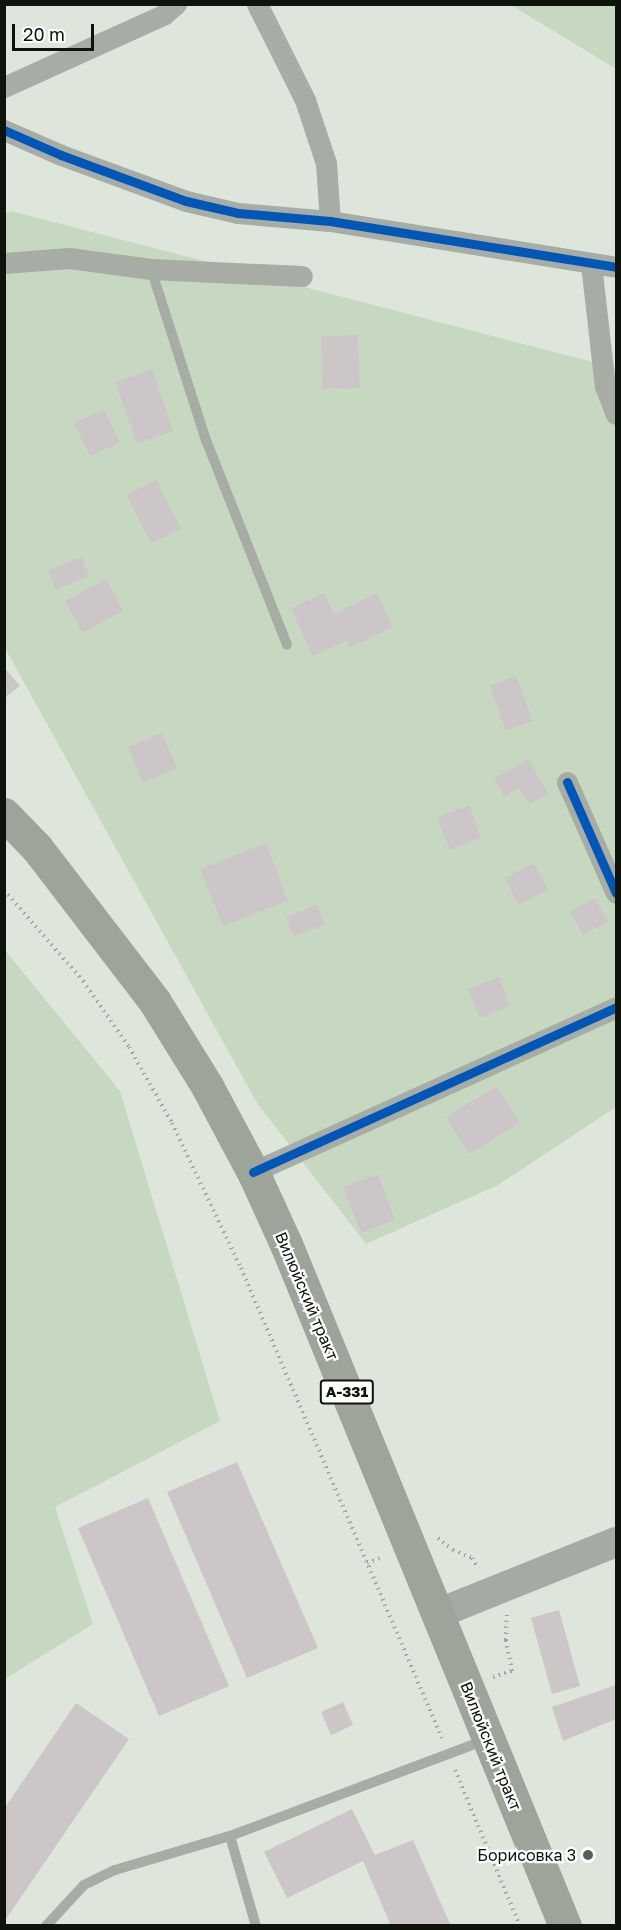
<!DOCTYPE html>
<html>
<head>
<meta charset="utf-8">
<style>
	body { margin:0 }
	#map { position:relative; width:621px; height:1930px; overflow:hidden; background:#dee6db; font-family:"Golos Text",sans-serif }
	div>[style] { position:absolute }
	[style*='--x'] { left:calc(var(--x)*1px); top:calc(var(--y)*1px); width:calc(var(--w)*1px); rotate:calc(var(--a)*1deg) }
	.green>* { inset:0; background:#c6d9c0 }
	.building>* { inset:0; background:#ccc6c8 }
	.path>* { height:4px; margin-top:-2px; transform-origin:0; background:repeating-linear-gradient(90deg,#a0a59e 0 1.5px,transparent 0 6px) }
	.lane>* { height:10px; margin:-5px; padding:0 5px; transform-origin:5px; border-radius:5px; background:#a7ada4 }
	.street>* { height:21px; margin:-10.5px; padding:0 10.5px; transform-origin:10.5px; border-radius:10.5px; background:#a7ada4 }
	.secondary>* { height:30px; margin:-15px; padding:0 15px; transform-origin:15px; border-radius:15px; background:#a4aba2 }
	.primary>* { height:33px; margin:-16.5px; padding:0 16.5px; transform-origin:16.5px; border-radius:16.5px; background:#9da59a }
	.cycleway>* { height:9px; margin:-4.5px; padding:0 4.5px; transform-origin:4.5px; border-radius:4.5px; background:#0057b8 }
	.dots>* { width:16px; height:16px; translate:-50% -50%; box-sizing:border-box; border:3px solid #fff; border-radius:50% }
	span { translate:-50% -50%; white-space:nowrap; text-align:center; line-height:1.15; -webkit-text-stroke:4.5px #fff; paint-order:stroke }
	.shield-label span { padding:2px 4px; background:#fff; border:2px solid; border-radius:4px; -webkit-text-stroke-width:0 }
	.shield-label { font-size:15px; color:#0e130c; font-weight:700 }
	.street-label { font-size:16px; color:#0e130c }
	.poi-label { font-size:16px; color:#0e130c }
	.right { translate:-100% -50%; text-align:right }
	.frame { position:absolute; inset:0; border:6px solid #0e130c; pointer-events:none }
	.scale { position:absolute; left:12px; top:24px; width:82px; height:27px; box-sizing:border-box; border:3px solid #0e130c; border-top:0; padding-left:8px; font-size:18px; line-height:21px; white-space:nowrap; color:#0e130c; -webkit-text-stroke:4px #fff; paint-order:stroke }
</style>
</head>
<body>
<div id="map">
	<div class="green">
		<i style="clip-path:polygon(511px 5px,616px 5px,616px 69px)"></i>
		<i style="clip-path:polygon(11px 211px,616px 368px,616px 1107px,498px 1185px,366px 1244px,257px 1103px,5px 648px,4px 214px)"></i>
		<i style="clip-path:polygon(4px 949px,120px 1091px,220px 1421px,55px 1507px,93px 1624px,5px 1679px)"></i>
	</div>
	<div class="building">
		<i style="clip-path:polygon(358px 335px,360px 388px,322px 389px,321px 336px)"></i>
		<i style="clip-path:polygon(152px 369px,173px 431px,137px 444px,115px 382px)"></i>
		<i style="clip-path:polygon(104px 409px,120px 442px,90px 456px,74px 423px)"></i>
		<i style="clip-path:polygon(156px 480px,181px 529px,151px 543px,127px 495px)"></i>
		<i style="clip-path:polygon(82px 557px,89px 576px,55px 590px,48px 570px)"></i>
		<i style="clip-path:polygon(106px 579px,123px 611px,82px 633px,65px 601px)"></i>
		<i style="clip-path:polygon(324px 593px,334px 614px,377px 593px,393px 627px,349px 648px,346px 641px,312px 656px,291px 608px)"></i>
		<i style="clip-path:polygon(4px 667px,20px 686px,6px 697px,4px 696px)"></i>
		<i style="clip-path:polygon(516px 676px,533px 721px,506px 731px,490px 686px)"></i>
		<i style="clip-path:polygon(162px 733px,177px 768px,143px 783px,128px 747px)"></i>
		<i style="clip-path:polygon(528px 759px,548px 793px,529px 805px,519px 788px,504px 797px,494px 779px)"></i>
		<i style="clip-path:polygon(469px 805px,481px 838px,450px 850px,437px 817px)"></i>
		<i style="clip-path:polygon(266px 843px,288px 901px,223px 926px,200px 869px)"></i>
		<i style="clip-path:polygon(534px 863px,548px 890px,518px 905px,505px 878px)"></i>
		<i style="clip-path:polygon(595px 898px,608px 922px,583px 935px,570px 911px)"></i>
		<i style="clip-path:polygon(317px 905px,325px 925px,293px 936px,286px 917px)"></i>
		<i style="clip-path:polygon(499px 977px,510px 1006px,480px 1018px,468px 989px)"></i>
		<i style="clip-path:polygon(497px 1086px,520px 1123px,469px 1154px,446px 1117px)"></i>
		<i style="clip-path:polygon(378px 1174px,395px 1220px,361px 1233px,343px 1187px)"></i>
		<i style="clip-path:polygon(237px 1462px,318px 1648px,247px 1678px,167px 1492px)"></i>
		<i style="clip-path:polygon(148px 1498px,229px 1686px,159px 1716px,78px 1528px)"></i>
		<i style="clip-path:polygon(559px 1610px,580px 1686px,552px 1694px,531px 1618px)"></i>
		<i style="clip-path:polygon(616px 1685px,616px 1719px,563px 1741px,552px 1707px)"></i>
		<i style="clip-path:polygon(343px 1702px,353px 1725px,331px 1735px,321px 1712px)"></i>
		<i style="clip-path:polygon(76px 1703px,129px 1739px,4px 1922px,4px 1809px)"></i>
		<i style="clip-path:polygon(352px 1809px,375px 1855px,413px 1840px,450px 1924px,391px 1926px,363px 1861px,287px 1898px,264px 1852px)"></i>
	</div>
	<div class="path">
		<i style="--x:4;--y:890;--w:121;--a:49"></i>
		<i style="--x:83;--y:981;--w:80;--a:55.1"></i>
		<i style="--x:129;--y:1047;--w:87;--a:60.5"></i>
		<i style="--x:172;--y:1123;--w:161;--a:64.6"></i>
		<i style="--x:241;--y:1268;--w:511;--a:66.85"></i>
		<i style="--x:438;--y:1538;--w:19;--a:39"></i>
		<i style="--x:453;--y:1550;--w:21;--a:23"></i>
		<i style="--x:472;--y:1558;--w:12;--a:59"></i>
		<i style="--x:367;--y:1563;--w:17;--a:-21"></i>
		<i style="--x:493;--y:1677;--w:20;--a:-18"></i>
		<i style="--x:512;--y:1671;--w:32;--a:-101"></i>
		<i style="--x:506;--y:1640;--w:25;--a:-88"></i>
		<i style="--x:455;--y:1770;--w:169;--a:67.4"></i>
	</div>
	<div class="lane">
		<i style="--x:151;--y:269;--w:180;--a:72.2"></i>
		<i style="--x:206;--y:440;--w:220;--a:68.4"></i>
		<i style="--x:230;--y:1836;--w:94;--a:73.9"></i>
		<i style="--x:46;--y:1926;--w:56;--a:-47.2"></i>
		<i style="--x:84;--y:1885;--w:34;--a:-26"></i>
		<i style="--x:115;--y:1870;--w:120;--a:-16.5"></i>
		<i style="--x:230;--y:1836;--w:273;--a:-20.6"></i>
	</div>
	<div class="street">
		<i style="--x:257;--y:4;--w:107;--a:63.4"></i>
		<i style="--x:305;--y:100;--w:66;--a:71.6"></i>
		<i style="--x:326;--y:163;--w:58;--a:86.1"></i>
		<i style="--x:4;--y:87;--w:175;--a:-24.4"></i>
		<i style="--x:163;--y:15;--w:17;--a:-40"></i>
		<i style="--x:4;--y:130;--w:62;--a:23.7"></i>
		<i style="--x:61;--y:155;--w:133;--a:20.2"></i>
		<i style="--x:186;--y:201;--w:53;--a:13"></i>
		<i style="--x:238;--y:213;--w:92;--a:5"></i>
		<i style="--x:330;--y:221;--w:290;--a:9.1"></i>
		<i style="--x:4;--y:263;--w:65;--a:-4.4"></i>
		<i style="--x:69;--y:258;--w:83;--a:7.6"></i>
		<i style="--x:151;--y:269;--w:151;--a:2.7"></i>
		<i style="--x:591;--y:264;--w:123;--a:83.5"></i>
		<i style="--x:605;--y:386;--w:30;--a:69"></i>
		<i style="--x:567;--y:782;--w:121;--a:66.2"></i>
		<i style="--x:253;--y:1172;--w:399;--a:-24.4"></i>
	</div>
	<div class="secondary">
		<i style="--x:437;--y:1614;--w:193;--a:-21.9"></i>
	</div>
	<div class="primary">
		<i style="--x:4;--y:814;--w:47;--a:45.9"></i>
		<i style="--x:37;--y:848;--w:194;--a:52.5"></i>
		<i style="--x:155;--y:1002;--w:99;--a:58.2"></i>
		<i style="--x:207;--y:1086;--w:98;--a:61.9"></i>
		<i style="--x:253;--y:1172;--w:79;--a:65.4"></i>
		<i style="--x:286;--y:1244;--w:737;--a:67.75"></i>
	</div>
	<div class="cycleway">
		<i style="--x:4;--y:130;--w:62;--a:23.7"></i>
		<i style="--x:61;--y:155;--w:133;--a:20.2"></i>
		<i style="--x:186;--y:201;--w:53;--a:13"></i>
		<i style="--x:238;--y:213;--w:92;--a:5"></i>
		<i style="--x:330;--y:221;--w:290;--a:9.1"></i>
		<i style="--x:567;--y:782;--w:121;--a:66.2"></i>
		<i style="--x:253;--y:1172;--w:399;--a:-24.4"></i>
	</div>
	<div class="dots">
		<i style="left:588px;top:1855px;background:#575d54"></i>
	</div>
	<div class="shield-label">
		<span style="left:347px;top:1392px">А-331</span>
	</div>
	<div class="street-label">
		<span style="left:307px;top:1296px;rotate:67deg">Вилюйский тракт</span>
		<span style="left:491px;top:1746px;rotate:68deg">Вилюйский тракт</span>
	</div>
	<div class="poi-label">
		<span class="right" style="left:576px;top:1855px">Борисовка 3</span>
	</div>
	<div class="frame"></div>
	<div class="scale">20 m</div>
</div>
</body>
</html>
